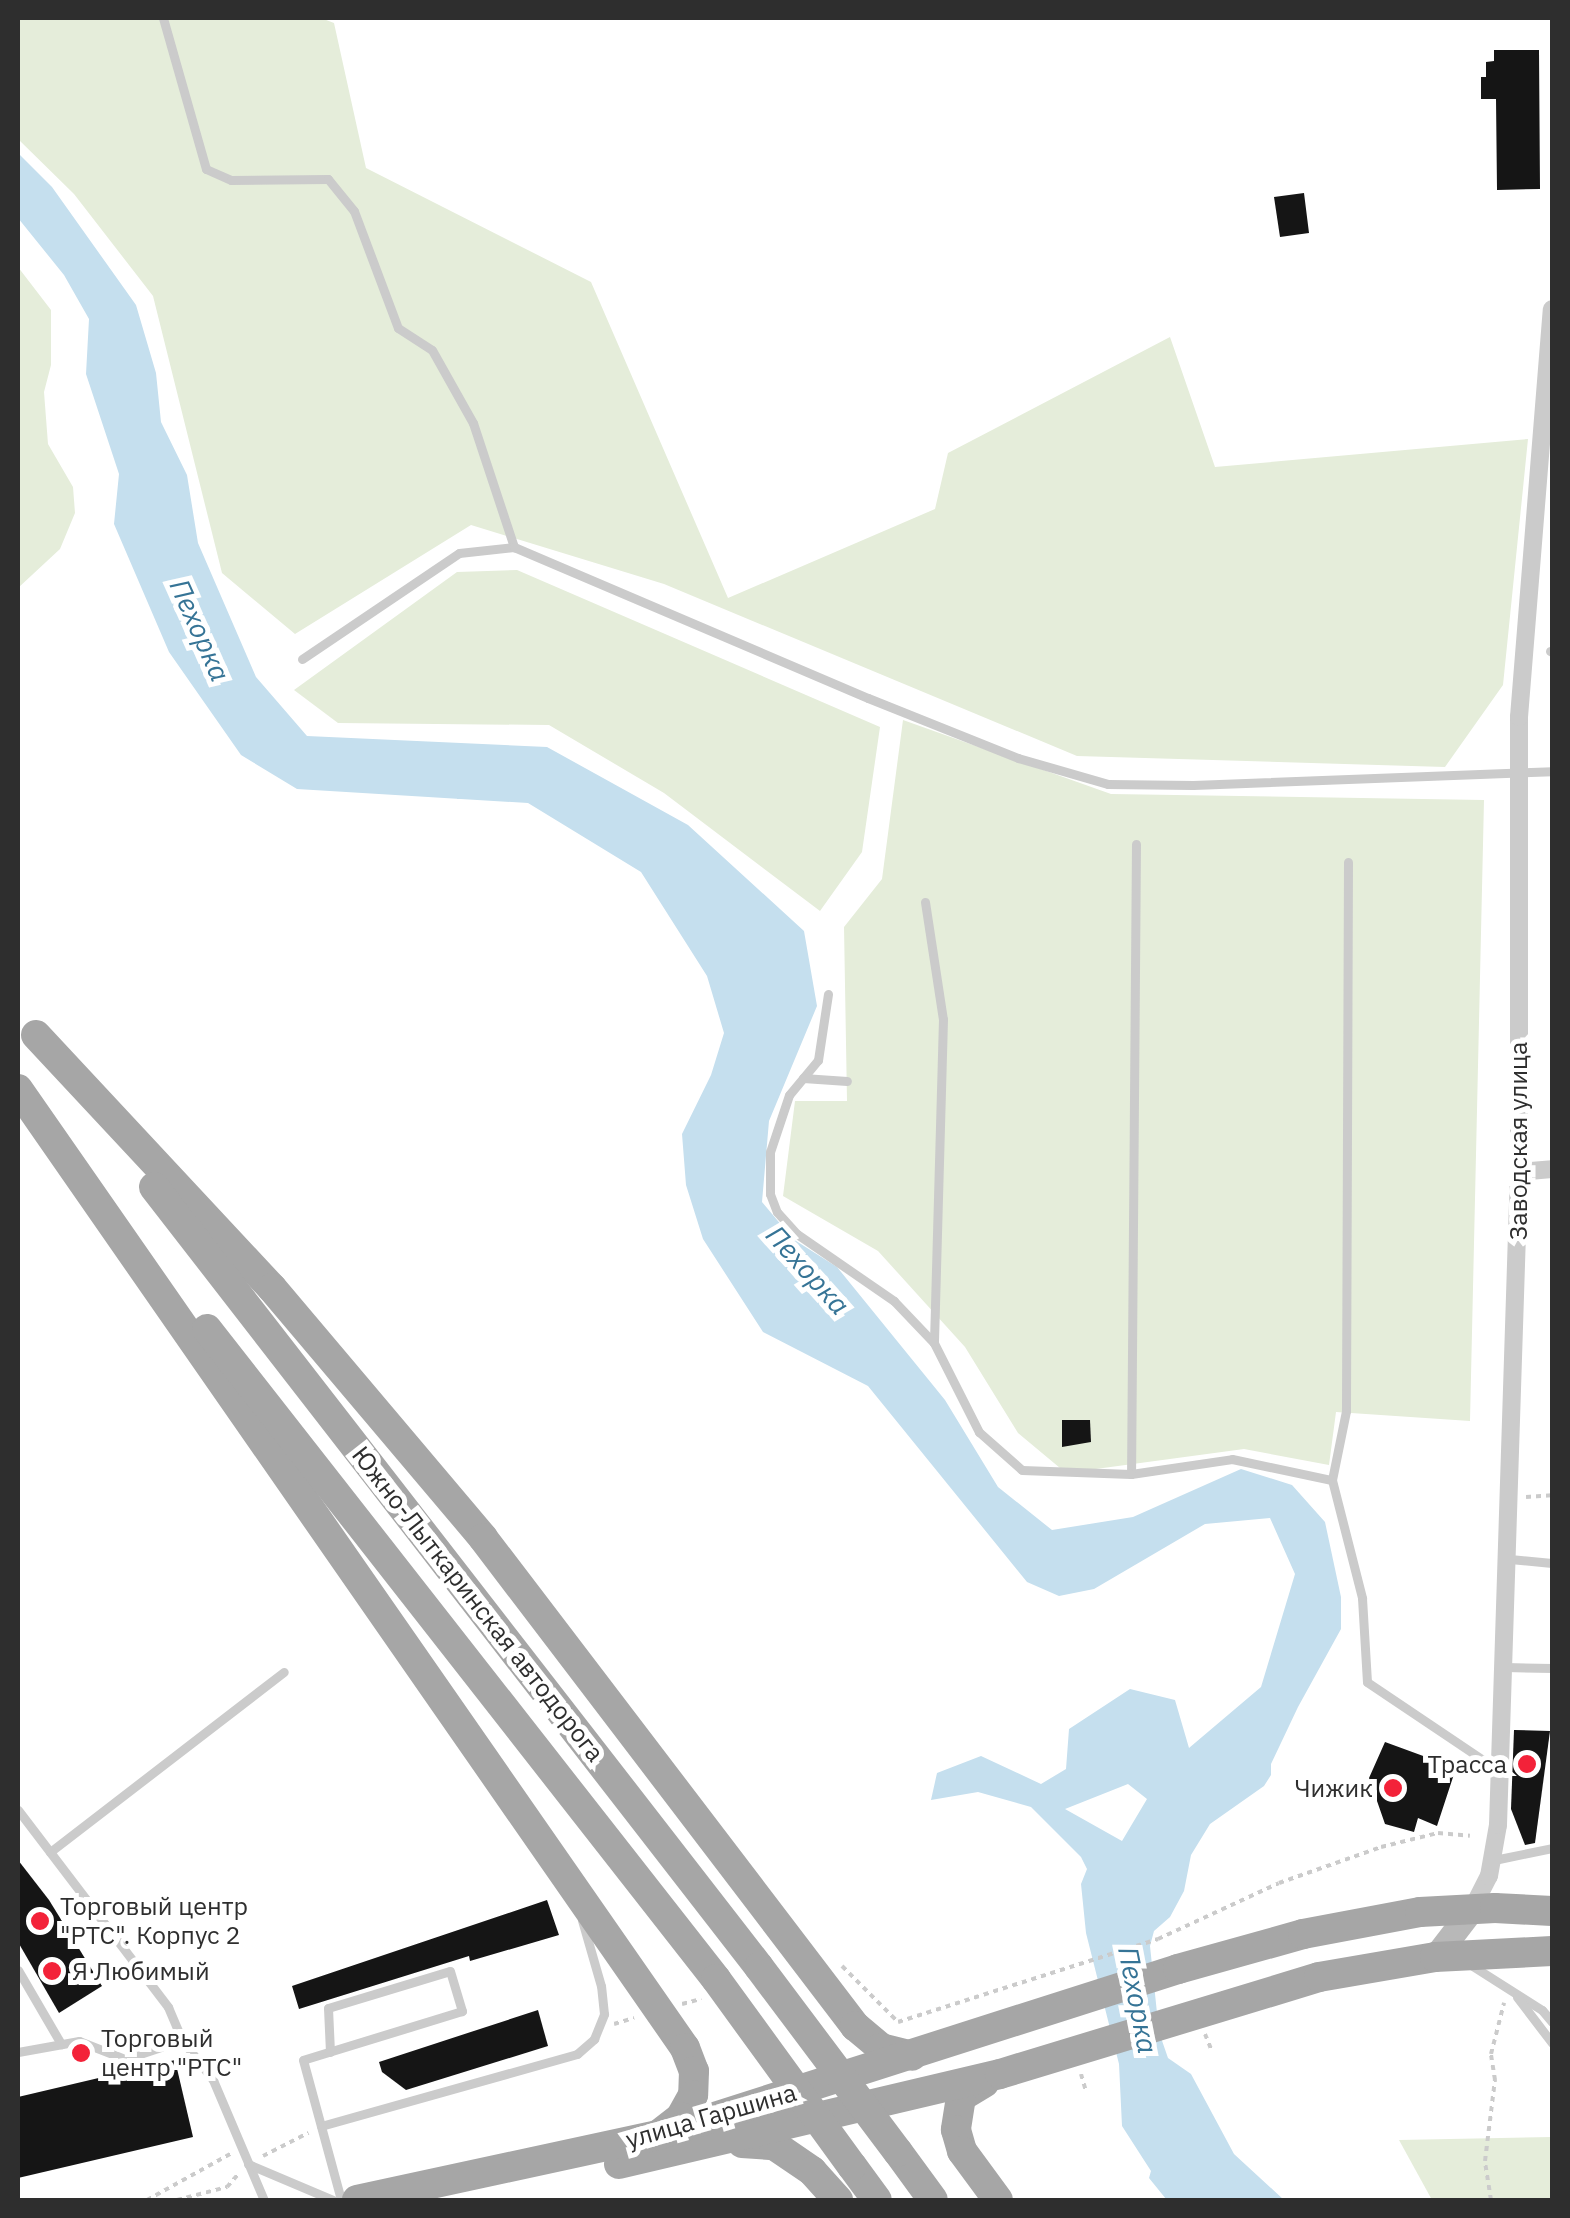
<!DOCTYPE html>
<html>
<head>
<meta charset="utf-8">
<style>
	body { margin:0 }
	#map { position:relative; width:1570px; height:2218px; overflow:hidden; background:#fff; font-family:"IBM Plex Sans",sans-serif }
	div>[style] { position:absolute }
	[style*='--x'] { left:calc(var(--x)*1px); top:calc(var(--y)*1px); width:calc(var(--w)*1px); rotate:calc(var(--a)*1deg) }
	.green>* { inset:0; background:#e5edda }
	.water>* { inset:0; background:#c5dfee }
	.building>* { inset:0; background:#151515 }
	.path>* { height:4px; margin-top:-2px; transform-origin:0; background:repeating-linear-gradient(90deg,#cbcbcb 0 5px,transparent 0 10px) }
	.lane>* { height:9px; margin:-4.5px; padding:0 4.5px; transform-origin:4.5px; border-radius:4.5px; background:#cbcbcb }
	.street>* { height:18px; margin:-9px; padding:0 9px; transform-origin:9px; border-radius:9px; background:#cbcbcb }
	.secondary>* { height:25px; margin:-12.5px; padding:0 12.5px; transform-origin:12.5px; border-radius:12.5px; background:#b8b8b8 }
	.primary>* { height:30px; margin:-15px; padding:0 15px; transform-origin:15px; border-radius:15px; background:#a6a6a6 }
	.primary-bridge>* { height:30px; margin:-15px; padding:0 15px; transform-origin:15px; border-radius:15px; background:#a6a6a6 }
	.dots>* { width:28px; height:28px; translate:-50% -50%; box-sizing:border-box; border:5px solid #fff; border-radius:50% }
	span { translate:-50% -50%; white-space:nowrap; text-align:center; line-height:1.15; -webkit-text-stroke:10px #fff; paint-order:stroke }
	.street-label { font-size:25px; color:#2e2e2e }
	.poi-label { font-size:25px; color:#2e2e2e }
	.right { translate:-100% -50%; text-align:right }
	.left { translate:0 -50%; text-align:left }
	.water-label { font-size:28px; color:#367496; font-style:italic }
	.frame { position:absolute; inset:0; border:20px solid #2e2e2e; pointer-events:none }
</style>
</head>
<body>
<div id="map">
	<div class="green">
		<i style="clip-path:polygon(18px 18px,321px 18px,334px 23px,366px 168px,591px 282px,728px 598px,935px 509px,948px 453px,1170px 337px,1215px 467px,1528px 439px,1503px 685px,1445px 767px,1077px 756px,664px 584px,471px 525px,295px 634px,222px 573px,153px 296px,74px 194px,18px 139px)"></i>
		<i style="clip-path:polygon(18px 267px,51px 310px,51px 365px,44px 392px,48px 444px,73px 487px,75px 513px,60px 549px,18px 588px)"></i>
		<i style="clip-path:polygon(517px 570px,880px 727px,862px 852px,820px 911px,664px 793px,549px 725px,338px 723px,294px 690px,457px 572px)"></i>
		<i style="clip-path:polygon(903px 720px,1111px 794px,1484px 800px,1470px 1421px,1336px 1412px,1329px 1465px,1244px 1449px,1066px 1473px,1018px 1433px,965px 1347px,878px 1251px,783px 1196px,795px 1101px,847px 1101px,844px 927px,882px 879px)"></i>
		<i style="clip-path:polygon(1552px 2137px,1552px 2200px,1432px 2200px,1399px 2140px)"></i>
	</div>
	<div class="water">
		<i style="clip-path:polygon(evenodd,18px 153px,52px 187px,136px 305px,156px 373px,161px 422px,187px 475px,198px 543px,256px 677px,307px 736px,547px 747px,688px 825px,804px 931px,817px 1006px,769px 1121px,762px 1202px,793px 1239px,837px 1267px,945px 1400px,998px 1487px,1052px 1530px,1133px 1517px,1241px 1469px,1292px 1485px,1325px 1522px,1341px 1597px,1341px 1629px,1298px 1707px,1271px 1764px,1271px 1775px,1264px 1786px,1210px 1824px,1191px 1855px,1184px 1891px,1170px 1917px,1154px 1931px,1150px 1946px,1159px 2032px,1168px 2058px,1191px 2074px,1234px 2154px,1284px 2200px,1166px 2199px,1149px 2178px,1151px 2171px,1122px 2126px,1119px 2064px,1086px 1933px,1081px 1884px,1087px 1869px,1081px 1857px,1031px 1807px,978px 1792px,931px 1800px,937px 1773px,981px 1756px,1041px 1784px,1066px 1769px,1069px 1729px,1130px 1689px,1175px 1700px,1189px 1748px,1261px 1687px,1295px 1574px,1270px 1518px,1205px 1524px,1094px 1589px,1059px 1596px,1027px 1582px,868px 1386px,763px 1332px,703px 1239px,686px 1185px,682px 1134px,711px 1075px,724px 1033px,707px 976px,641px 872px,528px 803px,297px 789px,241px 755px,169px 652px,114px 524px,119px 474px,86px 374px,89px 319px,64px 275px,18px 218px,18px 153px,1128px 1784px,1147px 1799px,1122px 1841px,1065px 1809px,1128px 1784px)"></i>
	</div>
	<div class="building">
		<i style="clip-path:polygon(1494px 50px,1539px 50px,1540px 189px,1497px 190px,1496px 99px,1481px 99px,1481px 77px,1486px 77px,1486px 62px,1494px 61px)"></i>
		<i style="clip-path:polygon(1304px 193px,1309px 233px,1280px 237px,1274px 197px)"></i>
		<i style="clip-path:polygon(1062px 1420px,1090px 1420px,1091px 1442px,1062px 1447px)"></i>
		<i style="clip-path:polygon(1514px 1730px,1550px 1731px,1535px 1843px,1525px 1845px,1511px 1809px)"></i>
		<i style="clip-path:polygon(1385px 1742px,1456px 1768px,1437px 1826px,1418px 1818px,1414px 1832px,1385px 1824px,1369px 1778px)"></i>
		<i style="clip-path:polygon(18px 1860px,49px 1900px,102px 1986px,59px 2013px,18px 1942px)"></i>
		<i style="clip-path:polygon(547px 1900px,559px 1935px,470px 1961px,469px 1956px,299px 2009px,292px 1986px)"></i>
		<i style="clip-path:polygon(538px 2010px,548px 2046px,406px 2090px,382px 2072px,379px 2062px)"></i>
		<i style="clip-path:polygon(175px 2060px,193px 2137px,18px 2178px,18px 2097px)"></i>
	</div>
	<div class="path">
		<i style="--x:1526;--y:1497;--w:26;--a:-4"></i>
		<i style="--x:842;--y:1966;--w:79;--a:45"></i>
		<i style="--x:898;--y:2022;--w:273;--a:-17.7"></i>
		<i style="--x:1158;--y:1939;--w:133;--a:-24.8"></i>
		<i style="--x:1279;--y:1883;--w:108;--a:-19.4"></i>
		<i style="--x:1381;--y:1847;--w:59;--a:-13.8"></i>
		<i style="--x:1438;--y:1833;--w:32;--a:5"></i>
		<i style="--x:682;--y:2004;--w:20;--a:-15"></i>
		<i style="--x:614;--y:2024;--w:21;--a:-17"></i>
		<i style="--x:1205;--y:2034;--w:16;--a:68"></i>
		<i style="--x:1081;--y:2074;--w:19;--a:74"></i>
		<i style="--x:263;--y:2156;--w:51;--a:-27.1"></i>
		<i style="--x:147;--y:2200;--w:97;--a:-28.9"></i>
		<i style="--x:177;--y:2200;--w:52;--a:-14.6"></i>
		<i style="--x:227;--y:2187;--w:18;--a:-49"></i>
		<i style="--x:1491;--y:2200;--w:39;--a:-99"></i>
		<i style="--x:1485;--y:2161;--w:82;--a:-83"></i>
		<i style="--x:1495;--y:2080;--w:26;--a:-99"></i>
		<i style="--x:1491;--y:2054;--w:53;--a:-75.7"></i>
	</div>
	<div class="lane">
		<i style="--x:163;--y:18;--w:157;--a:74.1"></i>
		<i style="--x:206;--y:169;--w:27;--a:24"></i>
		<i style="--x:231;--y:180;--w:97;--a:-0.6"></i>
		<i style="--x:328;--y:179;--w:41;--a:50.9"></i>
		<i style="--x:354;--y:211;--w:125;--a:69.4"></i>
		<i style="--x:398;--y:328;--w:40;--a:32.9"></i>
		<i style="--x:432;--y:350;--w:84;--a:60.7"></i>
		<i style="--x:473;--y:423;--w:131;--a:71.7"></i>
		<i style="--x:1550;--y:651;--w:2;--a:27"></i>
		<i style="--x:302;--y:659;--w:189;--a:-34"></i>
		<i style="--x:459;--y:553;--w:55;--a:-6.2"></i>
		<i style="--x:514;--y:547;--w:385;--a:23.1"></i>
		<i style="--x:868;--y:698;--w:162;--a:21.8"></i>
		<i style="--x:1018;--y:758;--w:94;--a:16.1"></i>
		<i style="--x:1108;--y:784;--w:85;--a:0.7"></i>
		<i style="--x:1193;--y:785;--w:359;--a:-2.2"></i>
		<i style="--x:1136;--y:844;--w:630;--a:90.45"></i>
		<i style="--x:1131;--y:1474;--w:102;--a:-8.4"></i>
		<i style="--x:1232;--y:1459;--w:102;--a:11.9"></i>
		<i style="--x:1348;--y:862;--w:549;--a:90.21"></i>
		<i style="--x:1346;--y:1411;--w:70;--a:101.5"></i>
		<i style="--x:1332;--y:1480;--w:122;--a:75.7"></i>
		<i style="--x:1362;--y:1598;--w:84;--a:86.6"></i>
		<i style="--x:1367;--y:1682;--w:158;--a:33.9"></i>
		<i style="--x:925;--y:902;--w:118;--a:81.3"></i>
		<i style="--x:943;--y:1019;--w:324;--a:91.6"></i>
		<i style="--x:934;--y:1343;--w:100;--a:63.2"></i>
		<i style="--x:979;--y:1432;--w:57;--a:41.5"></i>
		<i style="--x:1022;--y:1470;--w:109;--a:2.1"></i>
		<i style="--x:828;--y:994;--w:67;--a:98.6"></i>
		<i style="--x:818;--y:1060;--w:45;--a:129.6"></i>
		<i style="--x:789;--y:1095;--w:60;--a:108.4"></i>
		<i style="--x:770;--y:1152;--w:42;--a:90"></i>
		<i style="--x:770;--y:1194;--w:19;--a:69"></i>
		<i style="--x:777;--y:1212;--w:30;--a:48"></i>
		<i style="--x:797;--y:1234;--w:118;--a:34.6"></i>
		<i style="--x:894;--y:1301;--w:58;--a:46.4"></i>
		<i style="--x:803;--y:1078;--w:44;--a:3.9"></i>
		<i style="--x:1510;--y:1559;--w:42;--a:5.4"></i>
		<i style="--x:1505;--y:1667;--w:47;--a:1.2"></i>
		<i style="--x:18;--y:1810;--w:248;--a:52.7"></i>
		<i style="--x:168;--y:2007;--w:36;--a:67"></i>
		<i style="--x:182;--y:2040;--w:51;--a:52.2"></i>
		<i style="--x:213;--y:2080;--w:130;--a:67"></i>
		<i style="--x:50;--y:1852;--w:295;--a:-37.6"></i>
		<i style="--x:1494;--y:1860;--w:59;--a:-11.7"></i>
		<i style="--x:1471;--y:1965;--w:84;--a:32.4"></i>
		<i style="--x:1542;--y:2010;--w:16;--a:50"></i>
		<i style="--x:18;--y:1970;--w:86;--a:59.8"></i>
		<i style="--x:1517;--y:1997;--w:58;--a:52.7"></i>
		<i style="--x:18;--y:2052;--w:62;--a:-10.2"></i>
		<i style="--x:79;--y:2041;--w:49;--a:21.4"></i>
		<i style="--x:125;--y:2059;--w:60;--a:-18.4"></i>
		<i style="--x:330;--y:2052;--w:44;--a:-92.6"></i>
		<i style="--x:328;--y:2008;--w:127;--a:-16.9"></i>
		<i style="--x:450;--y:1971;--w:42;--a:73.3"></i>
		<i style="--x:462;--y:2011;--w:166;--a:162.9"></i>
		<i style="--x:303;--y:2060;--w:145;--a:74.8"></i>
		<i style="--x:321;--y:2126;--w:266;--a:-15.7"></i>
		<i style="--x:577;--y:2054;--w:23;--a:-41"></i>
		<i style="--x:594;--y:2039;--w:27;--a:-68"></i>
		<i style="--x:604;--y:2014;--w:28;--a:-96"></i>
		<i style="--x:601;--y:1986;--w:69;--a:-106.1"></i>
		<i style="--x:248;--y:2164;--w:92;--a:23"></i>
	</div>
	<div class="street">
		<i style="--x:1519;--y:1172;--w:33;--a:-5"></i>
		<i style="--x:1472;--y:1909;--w:37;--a:-63"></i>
		<i style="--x:1489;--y:1876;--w:52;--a:-80"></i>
		<i style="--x:1498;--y:1825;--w:653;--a:-88.16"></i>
		<i style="--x:1519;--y:1172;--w:455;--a:-90"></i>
		<i style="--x:1519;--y:717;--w:409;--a:-85.4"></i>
	</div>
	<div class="secondary">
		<i style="--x:1435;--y:1957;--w:61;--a:-52.4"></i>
	</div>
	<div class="primary">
		<i style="--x:36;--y:1035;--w:346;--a:47"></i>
		<i style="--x:272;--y:1288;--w:327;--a:49.8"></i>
		<i style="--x:483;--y:1538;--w:614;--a:52.68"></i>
		<i style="--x:855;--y:2026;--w:34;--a:40"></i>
		<i style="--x:881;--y:2048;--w:32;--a:14"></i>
		<i style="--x:18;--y:1089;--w:1168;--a:55.18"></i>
		<i style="--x:685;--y:2048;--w:25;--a:69"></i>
		<i style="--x:694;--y:2071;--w:24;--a:92"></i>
		<i style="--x:693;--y:2095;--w:25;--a:119"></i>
		<i style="--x:681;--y:2117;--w:29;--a:142"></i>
		<i style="--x:154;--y:1187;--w:987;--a:52.2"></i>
		<i style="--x:207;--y:1329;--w:826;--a:51.94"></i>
		<i style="--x:984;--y:2083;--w:27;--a:149"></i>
		<i style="--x:961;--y:2097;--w:33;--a:99"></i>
		<i style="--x:956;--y:2130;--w:22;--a:74"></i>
		<i style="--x:962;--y:2151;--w:61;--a:53.7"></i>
		<i style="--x:742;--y:2143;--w:32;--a:4"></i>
		<i style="--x:774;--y:2145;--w:46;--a:34.4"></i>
		<i style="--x:812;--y:2171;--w:39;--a:48"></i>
		<i style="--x:898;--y:2152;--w:59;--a:53.9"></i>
		<i style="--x:619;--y:2164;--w:391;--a:-13.3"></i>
		<i style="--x:1000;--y:2074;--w:333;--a:-16.9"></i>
		<i style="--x:1319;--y:1977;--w:118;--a:-9.8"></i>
		<i style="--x:1435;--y:1957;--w:117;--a:-2.9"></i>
		<i style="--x:852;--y:2166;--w:42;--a:53.7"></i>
		<i style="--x:357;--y:2200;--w:308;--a:-12.2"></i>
		<i style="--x:658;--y:2135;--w:546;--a:-17.7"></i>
		<i style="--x:1178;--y:1969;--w:130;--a:-15.6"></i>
		<i style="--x:1303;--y:1934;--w:119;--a:-10.6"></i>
		<i style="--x:1420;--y:1912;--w:75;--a:-3.1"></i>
		<i style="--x:1495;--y:1908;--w:57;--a:3"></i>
	</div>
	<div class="primary-bridge">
		<i style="--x:759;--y:1967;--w:231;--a:53.1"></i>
		<i style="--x:716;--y:1979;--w:231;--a:54"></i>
	</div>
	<div class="dots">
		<i style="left:1527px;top:1764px;background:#f32239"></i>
		<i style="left:1393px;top:1788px;background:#f32239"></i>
		<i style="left:40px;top:1921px;background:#f32239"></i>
		<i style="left:52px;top:1971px;background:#f32239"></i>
		<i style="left:81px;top:2053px;background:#f32239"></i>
	</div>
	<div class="street-label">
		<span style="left:1518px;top:1141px;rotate:-90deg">Заводская улица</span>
		<span style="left:478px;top:1604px;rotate:52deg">Южно-Лыткаринская автодорога</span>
		<span style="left:711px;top:2116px;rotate:-16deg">улица Гаршина</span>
	</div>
	<div class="poi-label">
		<span class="right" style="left:1507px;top:1764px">Трасса</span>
		<span class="right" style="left:1373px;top:1788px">Чижик</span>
		<span class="left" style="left:60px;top:1921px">Торговый центр<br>"РТС". Корпус 2</span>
		<span class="left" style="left:72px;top:1971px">Я Любимый</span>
		<span class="left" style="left:101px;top:2053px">Торговый<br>центр "РТС"</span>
	</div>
	<div class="water-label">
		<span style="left:200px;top:630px;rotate:66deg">Пехорка</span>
		<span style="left:808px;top:1270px;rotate:48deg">Пехорка</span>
		<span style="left:1138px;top:2000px;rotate:79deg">Пехорка</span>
	</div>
	<div class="frame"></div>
</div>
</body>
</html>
